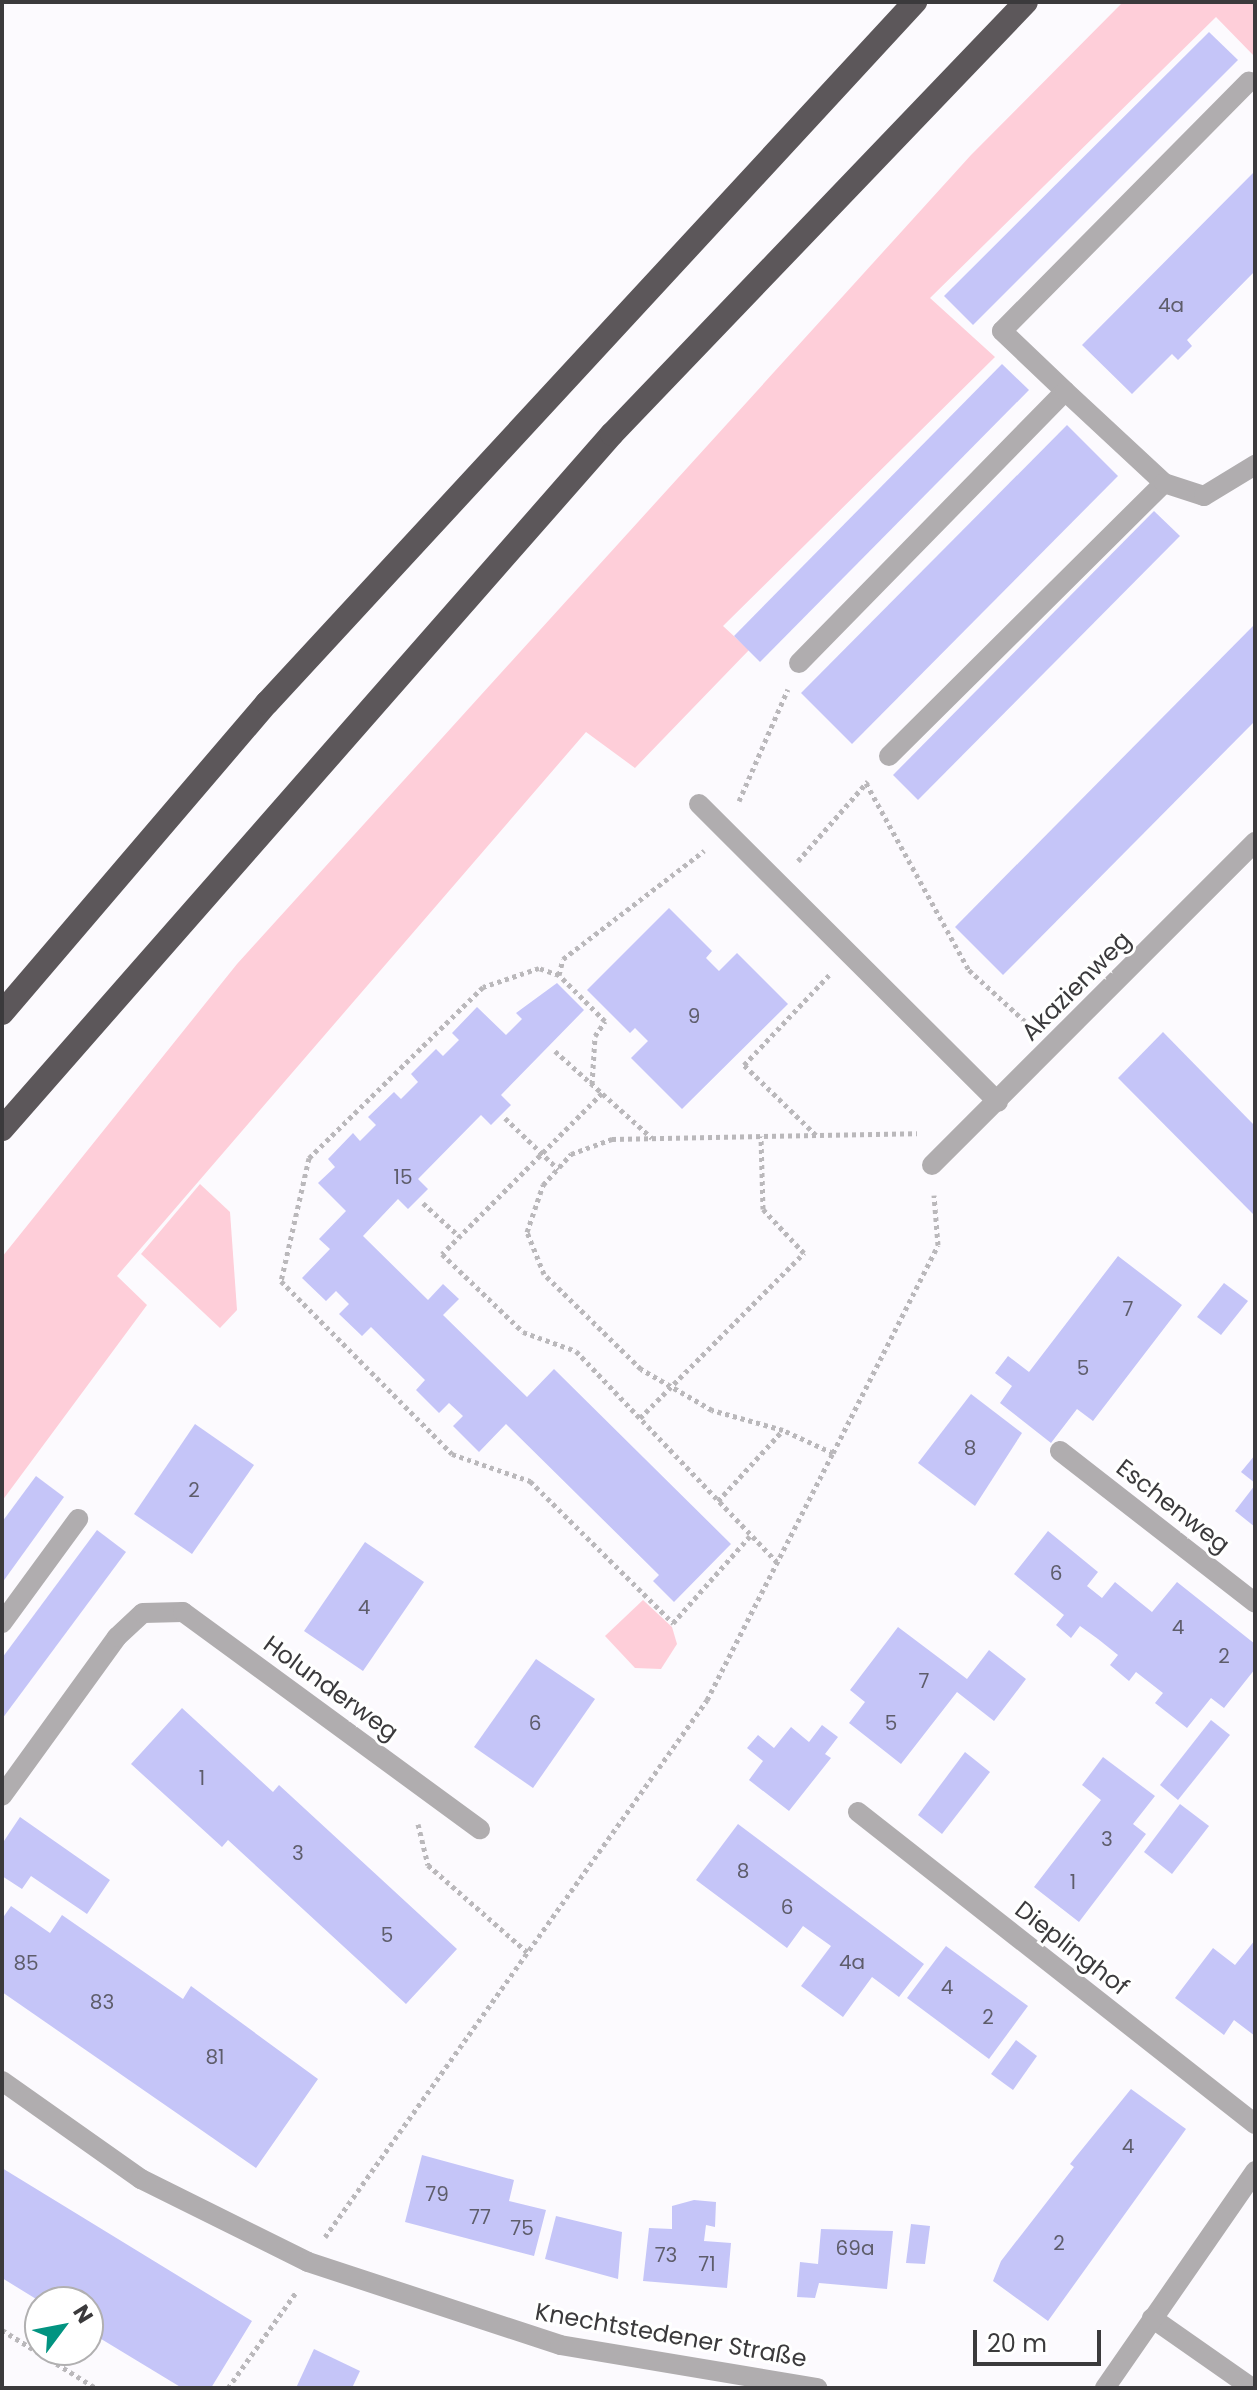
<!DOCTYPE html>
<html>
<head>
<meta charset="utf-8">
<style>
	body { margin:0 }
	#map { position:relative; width:1257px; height:2390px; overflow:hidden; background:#fcfafe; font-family:Poppins,sans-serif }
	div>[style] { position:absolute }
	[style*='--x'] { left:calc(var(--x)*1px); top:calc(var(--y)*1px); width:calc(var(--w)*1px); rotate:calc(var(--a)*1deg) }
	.green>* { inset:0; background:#feced9 }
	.building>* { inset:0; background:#c5c5f8 }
	.path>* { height:5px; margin-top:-2.5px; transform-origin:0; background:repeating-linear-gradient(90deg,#bab8bb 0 4px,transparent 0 8px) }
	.lane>* { height:20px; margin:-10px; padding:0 10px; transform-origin:10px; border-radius:10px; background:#b0adaf }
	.street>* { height:20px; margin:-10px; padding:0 10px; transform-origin:10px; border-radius:10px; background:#b0adaf }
	.highway>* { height:24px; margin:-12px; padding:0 12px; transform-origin:12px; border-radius:12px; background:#5c575a }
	span { translate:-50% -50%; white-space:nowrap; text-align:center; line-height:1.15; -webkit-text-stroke:6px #fff; paint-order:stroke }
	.number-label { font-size:20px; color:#5e5d6b }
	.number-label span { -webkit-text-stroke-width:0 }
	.street-label { font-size:24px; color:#3b3a3c }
	.frame { position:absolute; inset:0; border:4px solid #3b3a3c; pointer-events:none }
	.north { position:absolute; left:24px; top:2286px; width:80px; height:80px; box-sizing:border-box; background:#fff; border:2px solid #b1b0b1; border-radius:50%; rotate:58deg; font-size:22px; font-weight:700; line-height:32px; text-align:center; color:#3b3a3c }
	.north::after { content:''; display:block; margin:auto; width:28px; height:36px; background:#029481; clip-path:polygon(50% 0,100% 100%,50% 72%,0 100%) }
	.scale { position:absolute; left:973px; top:2330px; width:128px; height:36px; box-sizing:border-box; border:4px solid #3b3a3c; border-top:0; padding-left:10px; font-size:24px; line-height:28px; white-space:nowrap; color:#3b3a3c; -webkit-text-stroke:6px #fff; paint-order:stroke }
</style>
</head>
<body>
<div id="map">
	<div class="green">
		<i style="clip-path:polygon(1123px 2px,1255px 2px,1255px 57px,1216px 17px,930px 298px,995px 357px,723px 626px,749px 650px,635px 768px,586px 732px,117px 1276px,147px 1305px,2px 1501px,2px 1257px,237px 964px,971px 155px)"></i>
		<i style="clip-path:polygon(200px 1184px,230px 1212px,237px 1310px,220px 1328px,141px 1254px)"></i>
		<i style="clip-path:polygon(643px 1600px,672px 1627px,677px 1644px,661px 1669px,635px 1668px,605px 1636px)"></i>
	</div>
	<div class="building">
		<i style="clip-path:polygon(1209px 32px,1238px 60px,973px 325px,944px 296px)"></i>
		<i style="clip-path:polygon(1255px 171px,1255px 271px,1187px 340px,1192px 346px,1178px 360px,1172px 354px,1132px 394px,1082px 345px)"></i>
		<i style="clip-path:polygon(1002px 364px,1029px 390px,760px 662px,734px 636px)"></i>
		<i style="clip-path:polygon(1067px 425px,1118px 476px,852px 744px,801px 693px)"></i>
		<i style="clip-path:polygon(1154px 511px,1180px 536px,918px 800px,893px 775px)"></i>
		<i style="clip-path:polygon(1255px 624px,1255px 721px,1003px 975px,955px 927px)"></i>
		<i style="clip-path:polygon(669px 908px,712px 951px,706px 958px,719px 971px,737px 953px,788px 1004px,682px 1109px,631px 1058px,648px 1041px,635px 1028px,630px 1033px,587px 990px)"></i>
		<i style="clip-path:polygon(557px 983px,584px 1010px,501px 1095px,511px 1105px,491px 1125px,481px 1115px,418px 1179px,428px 1189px,408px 1209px,398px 1199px,363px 1236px,428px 1300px,443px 1284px,459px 1299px,443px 1315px,527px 1397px,554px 1369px,731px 1544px,674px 1602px,653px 1581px,659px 1575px,506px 1424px,479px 1452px,453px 1426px,463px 1416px,449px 1403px,439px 1413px,416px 1390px,425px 1380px,371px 1327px,362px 1336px,339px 1314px,349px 1304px,336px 1291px,326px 1301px,302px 1278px,330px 1249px,319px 1239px,346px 1211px,318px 1183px,335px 1167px,328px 1159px,353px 1133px,360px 1141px,376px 1125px,368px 1117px,394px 1092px,401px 1099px,418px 1082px,411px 1074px,436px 1049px,443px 1056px,459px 1040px,452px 1033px,477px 1007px,506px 1035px,522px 1019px,516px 1013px)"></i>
		<i style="clip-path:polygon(1163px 1032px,1254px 1125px,1255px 1216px,1118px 1078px)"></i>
		<i style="clip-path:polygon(1118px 1256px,1182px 1305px,1093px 1421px,1077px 1409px,1051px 1443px,1000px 1403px,1012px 1386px,995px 1373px,1008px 1356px,1029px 1372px)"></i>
		<i style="clip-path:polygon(1224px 1283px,1248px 1301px,1221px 1335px,1197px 1317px)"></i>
		<i style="clip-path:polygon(971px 1394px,1022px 1433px,975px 1506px,918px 1463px)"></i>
		<i style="clip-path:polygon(195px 1424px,254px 1465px,192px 1554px,134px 1514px)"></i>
		<i style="clip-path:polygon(1255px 1455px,1255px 1483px,1241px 1472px)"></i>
		<i style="clip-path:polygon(36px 1476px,64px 1497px,2px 1583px,2px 1522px)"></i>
		<i style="clip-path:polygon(1255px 1485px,1255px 1527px,1235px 1511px)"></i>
		<i style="clip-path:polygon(97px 1530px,126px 1552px,2px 1719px,2px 1658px)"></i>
		<i style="clip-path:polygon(1048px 1531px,1098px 1572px,1087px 1586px,1102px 1598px,1115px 1582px,1152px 1612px,1177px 1582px,1255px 1644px,1255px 1669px,1224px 1708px,1211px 1698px,1187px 1728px,1155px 1703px,1163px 1693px,1136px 1672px,1129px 1681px,1110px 1665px,1118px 1655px,1098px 1639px,1080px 1626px,1071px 1638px,1056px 1625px,1064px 1615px,1014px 1574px)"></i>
		<i style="clip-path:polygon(365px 1542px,424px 1582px,363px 1671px,304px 1631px)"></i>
		<i style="clip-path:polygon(898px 1627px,967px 1679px,989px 1650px,1026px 1679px,994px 1721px,957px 1692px,901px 1764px,849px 1723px,865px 1702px,850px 1690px)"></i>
		<i style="clip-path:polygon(536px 1659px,595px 1699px,533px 1788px,474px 1747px)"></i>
		<i style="clip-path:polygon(182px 1708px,273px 1792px,279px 1785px,457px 1949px,406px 2004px,228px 1840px,222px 1847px,131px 1764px)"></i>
		<i style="clip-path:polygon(1211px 1720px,1230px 1735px,1178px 1800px,1160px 1785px)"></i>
		<i style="clip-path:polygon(822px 1725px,838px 1737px,825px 1754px,831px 1758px,789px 1811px,749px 1780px,763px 1761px,747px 1748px,758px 1735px,774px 1748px,791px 1727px,809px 1742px)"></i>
		<i style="clip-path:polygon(965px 1752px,990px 1772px,942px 1834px,918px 1815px)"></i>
		<i style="clip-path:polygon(1103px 1757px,1155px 1796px,1133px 1824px,1146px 1834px,1079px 1922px,1034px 1887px,1101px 1800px,1082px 1785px)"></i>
		<i style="clip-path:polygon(1180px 1804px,1209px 1826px,1172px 1874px,1144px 1852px)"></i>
		<i style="clip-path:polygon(20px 1817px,110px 1880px,87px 1914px,31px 1876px,22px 1889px,2px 1876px,2px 1844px)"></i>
		<i style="clip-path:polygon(738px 1824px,924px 1964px,899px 1997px,872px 1977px,843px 2017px,801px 1986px,831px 1946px,803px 1926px,787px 1948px,696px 1880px)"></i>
		<i style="clip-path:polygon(11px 1906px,50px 1933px,62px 1915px,183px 1999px,191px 1986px,318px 2079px,256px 2168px,2px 1992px,2px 1919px)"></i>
		<i style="clip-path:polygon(1255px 1940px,1255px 2036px,1234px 2020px,1224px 2035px,1175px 1998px,1213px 1948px,1235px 1965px)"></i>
		<i style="clip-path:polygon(946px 1946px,1028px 2006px,989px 2059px,907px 1998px)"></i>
		<i style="clip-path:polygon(1016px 2040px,1037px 2056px,1013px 2090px,991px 2074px)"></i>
		<i style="clip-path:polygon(1131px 2089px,1186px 2129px,1048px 2321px,993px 2281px,1001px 2261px,1074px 2167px,1070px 2164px)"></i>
		<i style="clip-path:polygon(422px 2155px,514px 2180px,509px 2201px,546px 2210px,534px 2256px,405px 2222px)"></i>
		<i style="clip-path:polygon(2px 2168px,252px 2321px,211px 2388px,182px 2388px,88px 2331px,88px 2302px,41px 2302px,2px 2278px)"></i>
		<i style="clip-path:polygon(694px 2200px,716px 2202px,715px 2227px,706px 2225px,704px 2241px,731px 2243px,727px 2288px,643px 2281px,649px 2228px,672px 2229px,672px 2206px)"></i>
		<i style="clip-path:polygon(556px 2216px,622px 2232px,618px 2279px,545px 2259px)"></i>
		<i style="clip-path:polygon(911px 2224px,930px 2226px,925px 2264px,906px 2263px)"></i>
		<i style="clip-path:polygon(821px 2229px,893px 2231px,887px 2289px,819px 2283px,815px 2298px,797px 2297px,800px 2262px,818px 2264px)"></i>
		<i style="clip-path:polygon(314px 2349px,360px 2371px,352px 2388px,296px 2388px)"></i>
	</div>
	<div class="path">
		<i style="--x:866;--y:783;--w:213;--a:61.2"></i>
		<i style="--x:969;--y:970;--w:81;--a:42.5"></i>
		<i style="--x:739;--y:801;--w:122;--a:-66.4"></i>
		<i style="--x:798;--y:861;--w:106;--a:-48.8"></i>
		<i style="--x:559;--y:975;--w:21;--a:-161"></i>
		<i style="--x:539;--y:968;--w:59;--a:161.3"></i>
		<i style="--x:483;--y:987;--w:244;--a:135.5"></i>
		<i style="--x:309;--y:1158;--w:126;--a:102.8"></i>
		<i style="--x:281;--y:1281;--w:243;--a:45.3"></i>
		<i style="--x:452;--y:1454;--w:83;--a:19.1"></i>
		<i style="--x:530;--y:1481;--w:202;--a:44.8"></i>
		<i style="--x:673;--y:1623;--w:116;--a:-48.5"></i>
		<i style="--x:555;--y:1051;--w:130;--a:41.9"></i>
		<i style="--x:592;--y:1084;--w:48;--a:-86.4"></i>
		<i style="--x:595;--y:1036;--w:18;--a:-56"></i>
		<i style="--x:605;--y:1021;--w:65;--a:-135"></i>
		<i style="--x:559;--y:975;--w:16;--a:-76"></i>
		<i style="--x:563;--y:959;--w:178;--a:-37.5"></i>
		<i style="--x:602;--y:1093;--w:227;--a:134.8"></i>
		<i style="--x:442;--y:1254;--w:112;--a:43.9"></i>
		<i style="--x:523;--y:1332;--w:56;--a:19.7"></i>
		<i style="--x:576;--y:1351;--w:291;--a:46.4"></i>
		<i style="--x:505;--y:1118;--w:74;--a:43.9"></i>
		<i style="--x:816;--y:1135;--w:100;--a:-135.8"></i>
		<i style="--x:744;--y:1065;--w:124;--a:-46.6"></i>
		<i style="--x:423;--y:1203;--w:49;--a:42.5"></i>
		<i style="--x:640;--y:1418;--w:233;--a:-45.2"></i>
		<i style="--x:804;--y:1253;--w:60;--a:-133"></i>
		<i style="--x:763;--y:1209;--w:73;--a:-91.6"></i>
		<i style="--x:833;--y:1453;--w:233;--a:-63.2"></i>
		<i style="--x:938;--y:1245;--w:50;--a:-94.6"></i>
		<i style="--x:718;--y:1501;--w:96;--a:-47.5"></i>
		<i style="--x:783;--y:1430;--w:74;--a:-164.3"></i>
		<i style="--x:712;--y:1410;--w:82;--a:-150"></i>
		<i style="--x:641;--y:1369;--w:136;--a:-135.6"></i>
		<i style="--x:544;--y:1274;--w:45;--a:-112"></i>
		<i style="--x:527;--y:1232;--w:50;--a:-71.2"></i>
		<i style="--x:543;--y:1185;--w:42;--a:-47.9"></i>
		<i style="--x:571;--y:1154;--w:44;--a:-20.1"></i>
		<i style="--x:612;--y:1139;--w:305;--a:-1.1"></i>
		<i style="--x:418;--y:1824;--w:42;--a:76.3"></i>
		<i style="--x:428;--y:1865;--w:132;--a:41.3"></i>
		<i style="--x:325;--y:2237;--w:659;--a:-54.57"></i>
		<i style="--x:707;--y:1700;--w:277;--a:-63"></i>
		<i style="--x:833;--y:1453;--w:55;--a:-155.3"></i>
		<i style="--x:2;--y:2330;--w:110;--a:31.7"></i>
		<i style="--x:228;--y:2388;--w:119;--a:-54.6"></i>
	</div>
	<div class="lane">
		<i style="--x:1065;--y:391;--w:87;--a:-136.4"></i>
		<i style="--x:1002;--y:331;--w:351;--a:-45.3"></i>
		<i style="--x:799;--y:663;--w:380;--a:-45.6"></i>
		<i style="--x:1065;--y:391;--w:135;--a:42.9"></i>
		<i style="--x:889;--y:756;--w:387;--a:-44.8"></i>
		<i style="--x:1164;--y:483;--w:42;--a:18"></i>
		<i style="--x:1204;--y:496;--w:60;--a:-31.3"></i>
		<i style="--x:699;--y:804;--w:422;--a:44.9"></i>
		<i style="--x:2;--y:1623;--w:129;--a:-53.8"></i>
	</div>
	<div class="street">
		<i style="--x:932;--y:1165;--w:457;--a:-45"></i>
		<i style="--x:1060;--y:1451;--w:247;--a:37.9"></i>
		<i style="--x:2;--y:1796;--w:196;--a:-54.1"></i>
		<i style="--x:117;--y:1637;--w:35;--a:-43"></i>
		<i style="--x:143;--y:1613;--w:40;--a:-1.4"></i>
		<i style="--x:183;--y:1612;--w:368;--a:36.2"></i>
		<i style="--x:858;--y:1812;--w:505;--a:38.16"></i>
		<i style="--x:2;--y:2081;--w:170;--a:35.2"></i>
		<i style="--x:141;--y:2179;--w:186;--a:26.4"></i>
		<i style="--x:308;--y:2262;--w:265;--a:18.2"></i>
		<i style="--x:560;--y:2345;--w:261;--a:9.5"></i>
		<i style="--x:1152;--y:2318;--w:122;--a:35"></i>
		<i style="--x:1105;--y:2388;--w:264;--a:-55.3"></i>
	</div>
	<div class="highway">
		<i style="--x:2;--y:1013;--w:408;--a:-49.5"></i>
		<i style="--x:267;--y:703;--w:955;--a:-47.25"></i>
		<i style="--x:2;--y:1129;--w:925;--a:-48.73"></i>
		<i style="--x:612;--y:434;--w:598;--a:-46.22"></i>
	</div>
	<div class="number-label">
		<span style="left:1171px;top:305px">4a</span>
		<span style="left:694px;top:1016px">9</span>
		<span style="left:403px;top:1177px">15</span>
		<span style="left:1128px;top:1309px">7</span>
		<span style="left:1083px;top:1368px">5</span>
		<span style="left:970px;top:1448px">8</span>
		<span style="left:194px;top:1490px">2</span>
		<span style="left:1056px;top:1573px">6</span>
		<span style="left:364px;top:1607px">4</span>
		<span style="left:1178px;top:1627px">4</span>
		<span style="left:1224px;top:1656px">2</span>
		<span style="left:924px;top:1681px">7</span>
		<span style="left:535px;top:1723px">6</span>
		<span style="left:891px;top:1723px">5</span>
		<span style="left:202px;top:1778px">1</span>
		<span style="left:1107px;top:1839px">3</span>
		<span style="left:298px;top:1853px">3</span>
		<span style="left:743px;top:1871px">8</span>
		<span style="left:1073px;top:1882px">1</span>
		<span style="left:787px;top:1907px">6</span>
		<span style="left:387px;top:1935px">5</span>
		<span style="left:852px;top:1962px">4a</span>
		<span style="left:26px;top:1963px">85</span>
		<span style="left:947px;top:1987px">4</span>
		<span style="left:102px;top:2002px">83</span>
		<span style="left:988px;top:2017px">2</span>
		<span style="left:215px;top:2057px">81</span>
		<span style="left:1128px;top:2146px">4</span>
		<span style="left:437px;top:2194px">79</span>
		<span style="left:480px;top:2217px">77</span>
		<span style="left:522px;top:2228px">75</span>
		<span style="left:1059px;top:2243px">2</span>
		<span style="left:855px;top:2248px">69a</span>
		<span style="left:666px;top:2255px">73</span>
		<span style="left:707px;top:2264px">71</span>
	</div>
	<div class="street-label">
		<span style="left:1076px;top:986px;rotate:-45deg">Akazienweg</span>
		<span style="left:1173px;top:1506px;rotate:38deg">Eschenweg</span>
		<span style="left:331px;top:1688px;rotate:36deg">Holunderweg</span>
		<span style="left:1072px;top:1948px;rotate:38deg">Dieplinghof</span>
		<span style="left:671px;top:2335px;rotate:10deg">Knechtstedener Straße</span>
	</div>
	<div class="frame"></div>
	<div class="north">N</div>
	<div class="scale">20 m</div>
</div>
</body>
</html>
